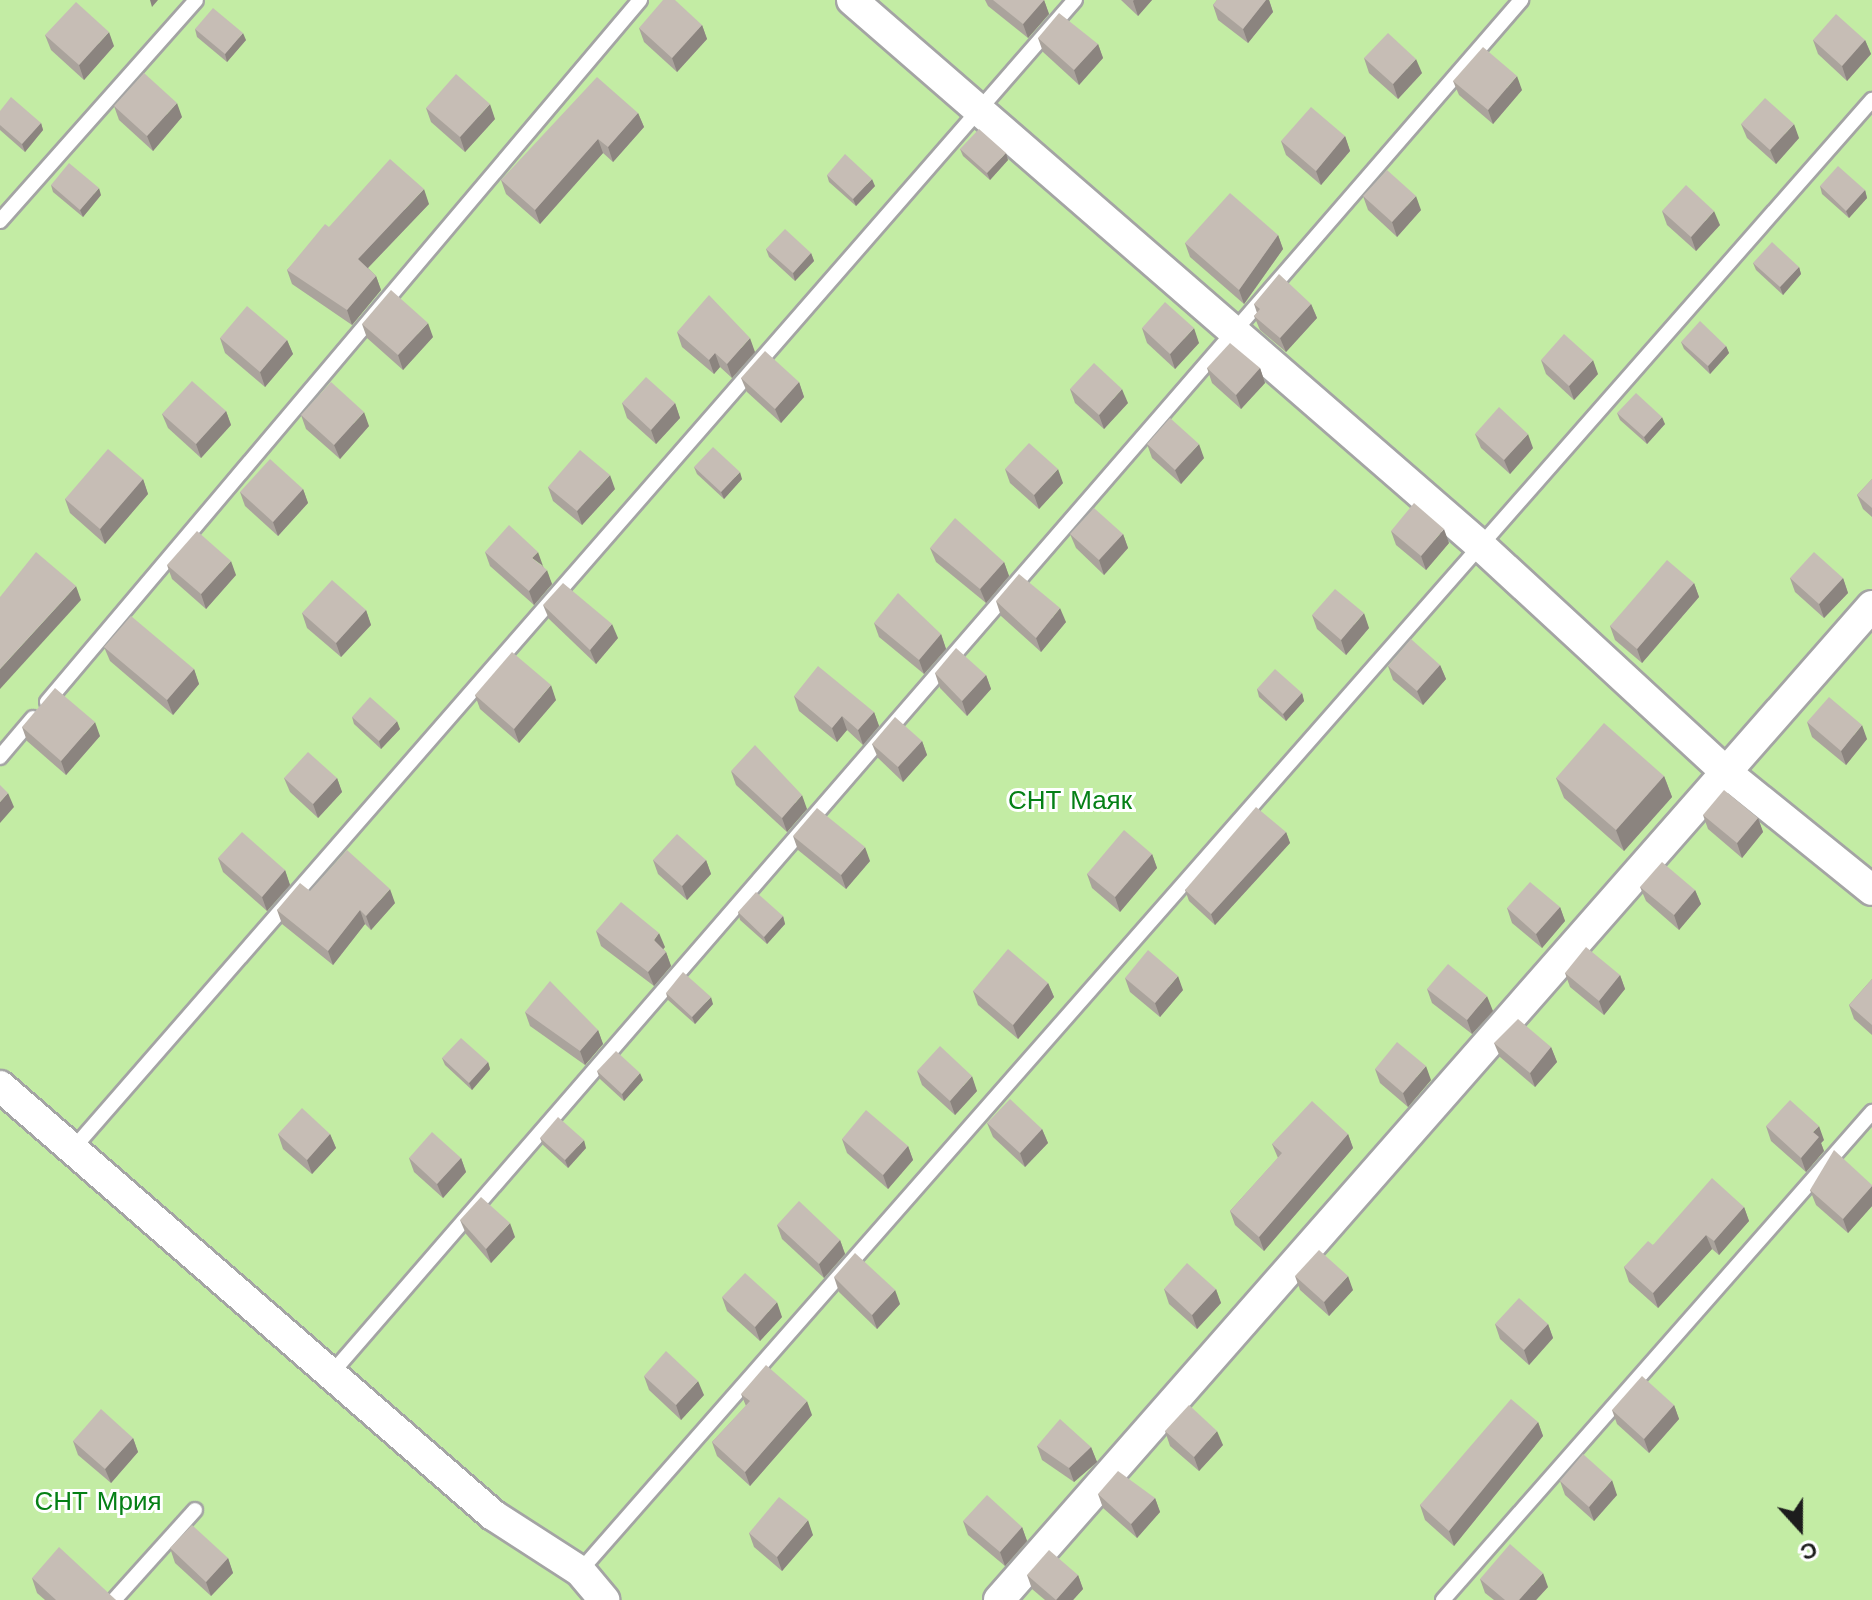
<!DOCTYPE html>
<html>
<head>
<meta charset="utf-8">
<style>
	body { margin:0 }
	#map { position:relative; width:1872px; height:1600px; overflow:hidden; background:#efebe2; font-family:"Work Sans",sans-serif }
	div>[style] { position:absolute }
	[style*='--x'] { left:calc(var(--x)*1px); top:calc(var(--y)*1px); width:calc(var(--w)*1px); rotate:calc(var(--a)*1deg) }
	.grass>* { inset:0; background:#c3eca4 }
	.roads { filter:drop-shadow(2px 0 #a4a4a4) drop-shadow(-2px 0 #a4a4a4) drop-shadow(0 2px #a4a4a4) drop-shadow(0 -2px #a4a4a4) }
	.lane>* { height:14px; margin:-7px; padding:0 7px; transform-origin:7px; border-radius:7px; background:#fff }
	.street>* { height:30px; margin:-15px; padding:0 15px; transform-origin:15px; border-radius:15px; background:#fff }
	.wall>* { inset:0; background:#aaa39c }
	.shaded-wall>* { inset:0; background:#8b847f }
	.building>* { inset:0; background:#c6bdb5 }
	span { translate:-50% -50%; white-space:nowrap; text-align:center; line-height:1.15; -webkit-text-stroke:6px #fff; paint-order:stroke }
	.park-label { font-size:26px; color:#058016 }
	.north { position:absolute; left:1760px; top:1488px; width:80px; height:80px; -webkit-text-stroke:6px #fff; paint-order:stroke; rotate:159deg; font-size:22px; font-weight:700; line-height:32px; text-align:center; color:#1d1d1d }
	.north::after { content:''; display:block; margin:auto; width:28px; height:36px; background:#1d1d1d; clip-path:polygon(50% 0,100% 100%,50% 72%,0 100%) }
</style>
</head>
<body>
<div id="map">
	<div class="grass">
		<i style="clip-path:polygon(0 0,1872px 0,1872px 1600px,0 1600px)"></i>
	</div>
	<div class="roads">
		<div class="lane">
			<i style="--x:0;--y:221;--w:295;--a:-48.4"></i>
			<i style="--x:47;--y:702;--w:919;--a:-49.81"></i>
			<i style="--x:0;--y:757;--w:51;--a:-49.8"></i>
			<i style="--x:72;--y:1150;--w:1526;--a:-48.91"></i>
			<i style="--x:331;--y:1374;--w:1818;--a:-49.1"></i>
			<i style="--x:580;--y:1571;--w:1958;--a:-48.71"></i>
			<i style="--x:114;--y:1600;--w:121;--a:-48"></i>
			<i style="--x:1443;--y:1600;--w:650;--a:-48.68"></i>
		</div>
		<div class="street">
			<i style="--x:852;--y:0;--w:833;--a:40.96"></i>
			<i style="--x:1481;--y:546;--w:335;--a:42.7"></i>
			<i style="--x:1727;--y:773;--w:186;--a:38.9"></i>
			<i style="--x:0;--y:1086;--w:654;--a:41.03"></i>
			<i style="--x:493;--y:1515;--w:103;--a:32.8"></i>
			<i style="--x:580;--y:1571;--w:38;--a:50"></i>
			<i style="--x:999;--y:1600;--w:1323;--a:-48.71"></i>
		</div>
	</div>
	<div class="wall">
		<i style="clip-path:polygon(985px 0,1044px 0,1049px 14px,1028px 38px,988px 6px)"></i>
		<i style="clip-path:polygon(1121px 0,1152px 0,1138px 16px)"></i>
		<i style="clip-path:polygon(1217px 0,1269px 0,1273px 12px,1248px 43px,1218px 20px,1213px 5px)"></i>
		<i style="clip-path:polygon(702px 25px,707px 39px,677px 72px,644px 42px,639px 28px)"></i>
		<i style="clip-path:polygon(195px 29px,246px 40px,227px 62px,197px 37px)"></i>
		<i style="clip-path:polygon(45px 35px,114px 46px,84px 80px,51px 50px)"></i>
		<i style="clip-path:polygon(1038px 38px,1098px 44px,1103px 58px,1079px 85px,1043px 52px)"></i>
		<i style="clip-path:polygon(1813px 40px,1865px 40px,1871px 54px,1847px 81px,1818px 54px)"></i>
		<i style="clip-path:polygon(1364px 58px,1422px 73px,1398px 99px,1369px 73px)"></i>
		<i style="clip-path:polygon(1453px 81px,1522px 90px,1493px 124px,1459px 95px)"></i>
		<i style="clip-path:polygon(114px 106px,182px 117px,153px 151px,119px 120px)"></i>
		<i style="clip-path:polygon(426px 108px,495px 119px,465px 152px,431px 122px)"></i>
		<i style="clip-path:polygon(0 111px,41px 123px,43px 130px,25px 152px,0 130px)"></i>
		<i style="clip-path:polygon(638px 113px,644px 127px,613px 162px,603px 153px,540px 224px,506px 194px,501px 180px)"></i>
		<i style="clip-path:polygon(1741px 124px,1799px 138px,1776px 164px,1747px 138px)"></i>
		<i style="clip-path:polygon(1345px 136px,1350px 151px,1321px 185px,1286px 155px,1281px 141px)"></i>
		<i style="clip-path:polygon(960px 149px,1008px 160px,990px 180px,963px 156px)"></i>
		<i style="clip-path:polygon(827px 175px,875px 186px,856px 206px,829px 182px)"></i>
		<i style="clip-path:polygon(51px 185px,101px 195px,83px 217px,53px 192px)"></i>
		<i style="clip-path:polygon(1820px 186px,1865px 190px,1867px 198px,1849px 218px,1822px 194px)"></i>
		<i style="clip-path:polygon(1363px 196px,1421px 210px,1397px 237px,1368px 210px)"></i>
		<i style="clip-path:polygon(429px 204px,368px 268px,376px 276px,381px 290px,352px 325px,292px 284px,287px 270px,329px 227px)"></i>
		<i style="clip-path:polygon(1662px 211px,1720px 225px,1696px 251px,1667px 225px)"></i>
		<i style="clip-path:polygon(1278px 235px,1283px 249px,1244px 304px,1190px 257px,1185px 243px)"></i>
		<i style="clip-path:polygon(766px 249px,811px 253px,814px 261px,795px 281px,769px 257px)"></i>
		<i style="clip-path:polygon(1753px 263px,1799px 267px,1801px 274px,1783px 295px,1756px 270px)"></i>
		<i style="clip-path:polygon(1254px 304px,1311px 304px,1317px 318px,1286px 352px,1260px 330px,1254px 316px,1257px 313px)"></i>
		<i style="clip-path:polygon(362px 324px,433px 337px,403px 370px,367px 338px)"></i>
		<i style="clip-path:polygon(1142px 328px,1199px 343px,1175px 369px,1147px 343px)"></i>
		<i style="clip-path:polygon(677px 332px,755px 352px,732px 378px,720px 367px,714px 374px,682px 347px)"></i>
		<i style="clip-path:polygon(220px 338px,287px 340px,293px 354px,265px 387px,225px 353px)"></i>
		<i style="clip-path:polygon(1681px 342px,1726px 346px,1729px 353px,1710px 374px,1684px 349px)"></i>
		<i style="clip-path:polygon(1541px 360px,1598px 374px,1574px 400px,1546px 374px)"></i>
		<i style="clip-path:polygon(1207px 368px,1260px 368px,1265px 383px,1241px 409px,1212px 383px)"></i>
		<i style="clip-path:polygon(741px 378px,799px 382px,804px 397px,781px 423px,747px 392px)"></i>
		<i style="clip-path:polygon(1070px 389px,1128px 403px,1104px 429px,1075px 403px)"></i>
		<i style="clip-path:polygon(622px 403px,675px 403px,680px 418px,656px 444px,627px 418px)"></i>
		<i style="clip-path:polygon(226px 411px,231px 425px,201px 458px,168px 428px,162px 414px)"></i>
		<i style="clip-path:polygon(1617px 413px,1665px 424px,1647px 444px,1620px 420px)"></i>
		<i style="clip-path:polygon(301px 415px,369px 426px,340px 459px,306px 429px)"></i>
		<i style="clip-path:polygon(1475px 434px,1533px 448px,1510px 474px,1481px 448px)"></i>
		<i style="clip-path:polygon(1147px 444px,1204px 458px,1181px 484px,1152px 458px)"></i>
		<i style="clip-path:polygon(694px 467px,742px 479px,724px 499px,697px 474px)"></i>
		<i style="clip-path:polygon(1005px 469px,1063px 483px,1039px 509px,1010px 483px)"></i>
		<i style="clip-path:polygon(143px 479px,148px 494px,105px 544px,70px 513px,65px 499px)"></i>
		<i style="clip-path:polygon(1872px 479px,1872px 517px,1863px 509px,1857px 495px)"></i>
		<i style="clip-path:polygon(548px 487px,615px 489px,582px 525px,553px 501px)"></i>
		<i style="clip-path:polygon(303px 489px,308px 503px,278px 536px,245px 506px,240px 492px)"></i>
		<i style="clip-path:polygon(1391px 531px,1449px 543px,1426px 570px,1396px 545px)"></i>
		<i style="clip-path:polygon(1070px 534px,1123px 534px,1128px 548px,1104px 575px,1076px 548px)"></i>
		<i style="clip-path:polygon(930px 548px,1004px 562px,1009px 576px,986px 603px,936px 562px)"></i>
		<i style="clip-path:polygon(485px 552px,543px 566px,552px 584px,534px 605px,490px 566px)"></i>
		<i style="clip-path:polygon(167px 565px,236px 575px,206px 609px,172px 579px)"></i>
		<i style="clip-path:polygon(1790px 578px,1843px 578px,1848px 593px,1824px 618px,1795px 592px)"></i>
		<i style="clip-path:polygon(1694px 583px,1699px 597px,1642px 663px,1615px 640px,1610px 626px)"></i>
		<i style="clip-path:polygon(996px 601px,1066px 622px,1041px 652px,1001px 616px)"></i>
		<i style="clip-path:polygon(543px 605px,618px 638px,596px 664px,549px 619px)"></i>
		<i style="clip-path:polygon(366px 610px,371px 625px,341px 657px,307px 628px,302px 613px)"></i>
		<i style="clip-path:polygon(1312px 615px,1369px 628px,1346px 655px,1317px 629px)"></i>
		<i style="clip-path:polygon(874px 623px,941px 634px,946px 649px,924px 674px,879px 637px)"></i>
		<i style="clip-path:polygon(104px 647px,194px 669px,199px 684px,173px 715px,110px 661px)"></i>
		<i style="clip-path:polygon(1440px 665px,1446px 679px,1423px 705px,1393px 680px,1388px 666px)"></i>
		<i style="clip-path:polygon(935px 673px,986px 675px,991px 689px,967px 716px,940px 688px)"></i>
		<i style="clip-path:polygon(1257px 689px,1302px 693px,1304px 701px,1286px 721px,1259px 697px)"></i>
		<i style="clip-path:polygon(475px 695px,556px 700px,519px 743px,480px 709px)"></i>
		<i style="clip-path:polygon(794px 696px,874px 712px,879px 726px,863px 745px,847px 730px,837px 742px,799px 711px)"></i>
		<i style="clip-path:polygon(352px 717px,400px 729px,381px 749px,354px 724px)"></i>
		<i style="clip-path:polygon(1807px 722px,1867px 739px,1846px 765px,1812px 737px)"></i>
		<i style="clip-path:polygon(22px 727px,100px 736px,66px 775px,27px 741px)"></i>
		<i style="clip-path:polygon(922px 741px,927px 755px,903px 782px,878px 758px,872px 744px)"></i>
		<i style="clip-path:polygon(731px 771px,807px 809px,787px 832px,736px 785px)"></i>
		<i style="clip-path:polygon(1664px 776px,1672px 797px,1624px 851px,1564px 798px,1556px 778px)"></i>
		<i style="clip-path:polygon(284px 778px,337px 778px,342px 792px,318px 818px,290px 792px)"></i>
		<i style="clip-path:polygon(1703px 815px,1758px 818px,1763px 832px,1742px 858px,1708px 829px)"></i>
		<i style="clip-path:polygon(1286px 832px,1290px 843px,1215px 925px,1189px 901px,1185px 890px)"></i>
		<i style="clip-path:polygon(793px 836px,870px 861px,846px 889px,798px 850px)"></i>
		<i style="clip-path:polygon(1152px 854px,1157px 868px,1120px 912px,1092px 888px,1087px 874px)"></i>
		<i style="clip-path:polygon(218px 858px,285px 870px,290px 885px,267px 911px,223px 872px)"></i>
		<i style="clip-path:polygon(653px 860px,706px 860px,711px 874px,687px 900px,658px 874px)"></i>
		<i style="clip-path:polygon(1640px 887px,1695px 890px,1701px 904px,1679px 930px,1646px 901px)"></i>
		<i style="clip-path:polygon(310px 891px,395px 903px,371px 930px,365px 924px,333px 965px,282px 924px,277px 910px)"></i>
		<i style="clip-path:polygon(1560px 907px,1565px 921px,1542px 948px,1512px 923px,1507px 908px)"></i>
		<i style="clip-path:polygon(738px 912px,783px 916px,785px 924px,767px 944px,740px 920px)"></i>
		<i style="clip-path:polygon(596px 931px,665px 947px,663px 949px,666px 952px,671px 966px,654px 986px,601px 946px)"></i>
		<i style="clip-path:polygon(1565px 973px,1620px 975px,1625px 989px,1604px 1015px,1570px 987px)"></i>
		<i style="clip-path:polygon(1125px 978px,1183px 990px,1160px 1017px,1130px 992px)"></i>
		<i style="clip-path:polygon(1872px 979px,1872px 1035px,1854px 1019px,1849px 1005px)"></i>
		<i style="clip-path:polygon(1048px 983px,1054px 997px,1018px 1039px,978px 1005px,973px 991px)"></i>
		<i style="clip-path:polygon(1427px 989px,1493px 1011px,1472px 1034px,1432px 1003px)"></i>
		<i style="clip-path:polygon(666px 993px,713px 1004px,695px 1024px,668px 1000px)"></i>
		<i style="clip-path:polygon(525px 1012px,598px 1030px,603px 1044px,585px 1065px,530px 1026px)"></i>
		<i style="clip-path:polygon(1494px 1043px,1551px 1047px,1557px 1062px,1535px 1087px,1500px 1057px)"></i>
		<i style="clip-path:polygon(442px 1058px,488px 1062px,490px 1069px,472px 1090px,445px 1065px)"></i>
		<i style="clip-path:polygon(1375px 1069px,1431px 1080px,1408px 1107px,1380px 1083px)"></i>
		<i style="clip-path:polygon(597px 1071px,643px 1080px,624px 1101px,600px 1079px)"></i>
		<i style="clip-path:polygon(917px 1071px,977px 1091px,955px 1115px,922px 1085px)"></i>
		<i style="clip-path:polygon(987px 1123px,1042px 1129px,1048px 1143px,1025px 1167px,993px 1137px)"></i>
		<i style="clip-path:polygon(1766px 1126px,1824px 1140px,1821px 1143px,1824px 1151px,1806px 1172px,1771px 1141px)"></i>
		<i style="clip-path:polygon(278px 1134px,330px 1134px,336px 1148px,312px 1174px,283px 1149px)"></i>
		<i style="clip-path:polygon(1348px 1134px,1353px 1148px,1264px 1251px,1235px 1225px,1230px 1211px,1278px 1158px,1272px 1144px)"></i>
		<i style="clip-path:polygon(540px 1138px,586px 1148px,568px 1168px,543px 1145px)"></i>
		<i style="clip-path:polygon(842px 1139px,908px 1146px,913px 1160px,888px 1189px,847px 1153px)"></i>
		<i style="clip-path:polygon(409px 1158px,461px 1158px,466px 1172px,443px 1198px,414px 1172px)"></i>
		<i style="clip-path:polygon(1872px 1185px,1872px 1206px,1848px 1233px,1816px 1205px,1810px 1190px)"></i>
		<i style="clip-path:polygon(1744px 1207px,1749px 1221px,1719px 1255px,1712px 1249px,1658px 1308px,1629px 1282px,1624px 1267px,1653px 1245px)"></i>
		<i style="clip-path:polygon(460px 1220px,515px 1237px,491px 1263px,466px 1234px)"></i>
		<i style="clip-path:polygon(777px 1225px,840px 1240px,845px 1254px,824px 1278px,782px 1239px)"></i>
		<i style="clip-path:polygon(1295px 1276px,1353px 1290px,1329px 1316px,1300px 1290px)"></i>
		<i style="clip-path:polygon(834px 1277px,900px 1304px,877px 1329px,839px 1292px)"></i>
		<i style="clip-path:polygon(1164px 1289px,1216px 1289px,1221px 1303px,1197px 1329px,1169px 1304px)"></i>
		<i style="clip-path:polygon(722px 1297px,782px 1317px,760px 1341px,727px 1311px)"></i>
		<i style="clip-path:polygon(1495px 1324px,1548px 1324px,1553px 1338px,1529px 1365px,1500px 1339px)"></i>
		<i style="clip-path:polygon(644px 1376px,704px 1395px,681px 1420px,649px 1390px)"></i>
		<i style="clip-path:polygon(741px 1394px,812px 1415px,750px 1486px,717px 1456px,712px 1442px,746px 1406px)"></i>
		<i style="clip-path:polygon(1674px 1405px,1679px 1419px,1649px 1453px,1617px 1424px,1612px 1410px)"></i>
		<i style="clip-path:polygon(1538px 1422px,1543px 1436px,1454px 1546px,1425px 1520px,1420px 1505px)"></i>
		<i style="clip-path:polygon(1165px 1431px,1223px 1445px,1199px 1471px,1170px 1446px)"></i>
		<i style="clip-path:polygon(133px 1438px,138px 1452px,111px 1483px,78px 1455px,73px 1441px)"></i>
		<i style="clip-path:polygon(1037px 1446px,1091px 1447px,1097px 1462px,1074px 1482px,1042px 1460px)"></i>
		<i style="clip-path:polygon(1560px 1481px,1617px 1495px,1594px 1521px,1565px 1495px)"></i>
		<i style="clip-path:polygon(1098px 1494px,1155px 1498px,1160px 1512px,1137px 1538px,1103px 1508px)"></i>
		<i style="clip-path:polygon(963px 1521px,1022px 1527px,1027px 1541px,1005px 1566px,968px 1535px)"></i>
		<i style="clip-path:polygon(749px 1533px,813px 1535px,782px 1571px,754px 1547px)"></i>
		<i style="clip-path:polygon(170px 1548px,228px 1558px,233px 1573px,211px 1596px,175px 1563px)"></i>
		<i style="clip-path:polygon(1027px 1575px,1078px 1575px,1083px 1589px,1073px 1600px,1045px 1600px,1032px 1589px)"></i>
		<i style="clip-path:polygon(32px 1578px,116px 1600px,45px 1600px,37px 1593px)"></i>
		<i style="clip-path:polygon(1480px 1579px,1548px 1587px,1536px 1600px,1494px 1600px,1485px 1593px)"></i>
	</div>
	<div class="shaded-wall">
		<i style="clip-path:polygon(150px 0,158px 0,152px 7px)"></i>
		<i style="clip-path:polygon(1044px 0,1049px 14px,1028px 38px,1023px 24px)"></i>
		<i style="clip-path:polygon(1134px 0,1152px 0,1138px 16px,1133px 1px)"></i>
		<i style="clip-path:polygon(1266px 0,1269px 0,1273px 12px,1248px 43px,1243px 29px)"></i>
		<i style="clip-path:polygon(702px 25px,707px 39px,677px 72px,672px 58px)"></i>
		<i style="clip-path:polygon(109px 32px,114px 46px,84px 80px,79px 65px)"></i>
		<i style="clip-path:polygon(243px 33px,246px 40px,227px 62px,225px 54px)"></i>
		<i style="clip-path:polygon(1865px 40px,1871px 54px,1847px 81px,1842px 66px)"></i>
		<i style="clip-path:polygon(1098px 44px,1103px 58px,1079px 85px,1074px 70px)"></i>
		<i style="clip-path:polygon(1416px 59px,1422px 73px,1398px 99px,1393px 84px)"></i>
		<i style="clip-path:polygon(1517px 76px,1522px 90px,1493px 124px,1488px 110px)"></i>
		<i style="clip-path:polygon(177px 103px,182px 117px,153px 151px,147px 136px)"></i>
		<i style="clip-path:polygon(490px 104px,495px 119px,465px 152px,460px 137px)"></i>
		<i style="clip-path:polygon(638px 113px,644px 127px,613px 162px,608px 147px)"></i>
		<i style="clip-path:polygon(41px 123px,43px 130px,25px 152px,22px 144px)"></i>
		<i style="clip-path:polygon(1794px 124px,1799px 138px,1776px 164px,1770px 150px)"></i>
		<i style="clip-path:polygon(1345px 136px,1350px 151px,1321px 185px,1316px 171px)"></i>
		<i style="clip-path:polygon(598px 139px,603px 153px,540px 224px,535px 210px)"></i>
		<i style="clip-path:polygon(1006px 153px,1008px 160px,990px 180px,987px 173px)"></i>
		<i style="clip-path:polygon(872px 179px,875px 186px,856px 206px,853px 199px)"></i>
		<i style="clip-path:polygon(99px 188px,101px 195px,83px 217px,80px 210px)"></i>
		<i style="clip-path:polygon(424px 189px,429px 204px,363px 273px,358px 259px)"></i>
		<i style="clip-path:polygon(1865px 190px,1867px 198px,1849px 218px,1846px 211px)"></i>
		<i style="clip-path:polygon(1416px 196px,1421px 210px,1397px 237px,1392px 222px)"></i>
		<i style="clip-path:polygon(1714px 211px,1720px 225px,1696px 251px,1691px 237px)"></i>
		<i style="clip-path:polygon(1278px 235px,1283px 249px,1244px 304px,1239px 290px)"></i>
		<i style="clip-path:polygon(811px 253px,814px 261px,795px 281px,793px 273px)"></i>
		<i style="clip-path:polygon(1799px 267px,1801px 274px,1783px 295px,1780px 287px)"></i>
		<i style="clip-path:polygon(376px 276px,381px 290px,352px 325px,347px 310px)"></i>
		<i style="clip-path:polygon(1311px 304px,1317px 318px,1286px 352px,1280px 338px)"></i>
		<i style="clip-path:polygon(428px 323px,433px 337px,403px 370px,398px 355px)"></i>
		<i style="clip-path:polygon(1194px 328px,1199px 343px,1175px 369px,1170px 354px)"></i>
		<i style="clip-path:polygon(750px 338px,755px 352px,732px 378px,727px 364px)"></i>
		<i style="clip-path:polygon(287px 340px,293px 354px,265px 387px,260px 372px)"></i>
		<i style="clip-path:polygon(1726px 346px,1729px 353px,1710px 374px,1708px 366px)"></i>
		<i style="clip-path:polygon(715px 353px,720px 367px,714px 374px,709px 360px)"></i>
		<i style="clip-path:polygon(1593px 360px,1598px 374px,1574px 400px,1569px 386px)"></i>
		<i style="clip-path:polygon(1260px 368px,1265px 383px,1241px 409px,1236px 395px)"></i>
		<i style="clip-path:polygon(799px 382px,804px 397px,781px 423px,775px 409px)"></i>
		<i style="clip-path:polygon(1122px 389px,1128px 403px,1104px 429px,1099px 415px)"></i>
		<i style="clip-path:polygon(675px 403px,680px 418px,656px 444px,651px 430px)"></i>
		<i style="clip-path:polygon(226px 411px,231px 425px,201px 458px,196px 444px)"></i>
		<i style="clip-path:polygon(364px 412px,369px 426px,340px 459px,334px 445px)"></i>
		<i style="clip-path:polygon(1662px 417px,1665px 424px,1647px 444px,1644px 437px)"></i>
		<i style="clip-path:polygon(1528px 434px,1533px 448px,1510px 474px,1504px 460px)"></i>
		<i style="clip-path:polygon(1199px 444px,1204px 458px,1181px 484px,1175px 470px)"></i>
		<i style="clip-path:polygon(1058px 469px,1063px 483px,1039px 509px,1034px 495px)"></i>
		<i style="clip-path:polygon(740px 472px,742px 479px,724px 499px,721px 492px)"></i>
		<i style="clip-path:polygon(610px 475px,615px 489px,582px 525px,577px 511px)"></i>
		<i style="clip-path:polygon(143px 479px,148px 494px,105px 544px,100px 529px)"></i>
		<i style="clip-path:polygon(303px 489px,308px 503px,278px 536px,273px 522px)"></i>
		<i style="clip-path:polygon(1444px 529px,1449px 543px,1426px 570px,1421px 556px)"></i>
		<i style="clip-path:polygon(1123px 534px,1128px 548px,1104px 575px,1099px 560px)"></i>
		<i style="clip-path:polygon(538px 552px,543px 566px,532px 558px)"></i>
		<i style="clip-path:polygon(231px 561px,236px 575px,206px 609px,201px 594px)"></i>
		<i style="clip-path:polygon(1004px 562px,1009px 576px,986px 603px,980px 589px)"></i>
		<i style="clip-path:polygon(547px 570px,552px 584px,534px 605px,529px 591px)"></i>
		<i style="clip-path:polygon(1843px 578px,1848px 593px,1824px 618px,1819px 604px)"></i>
		<i style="clip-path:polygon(1694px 583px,1699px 597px,1642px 663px,1637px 649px)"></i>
		<i style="clip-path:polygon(76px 586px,81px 600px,0 689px,0 669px)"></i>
		<i style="clip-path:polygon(1060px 608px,1066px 622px,1041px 652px,1036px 638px)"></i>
		<i style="clip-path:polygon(366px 610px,371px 625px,341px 657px,336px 643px)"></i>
		<i style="clip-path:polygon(1364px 613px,1369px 628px,1346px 655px,1341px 640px)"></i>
		<i style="clip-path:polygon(612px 624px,618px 638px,596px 664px,590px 650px)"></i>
		<i style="clip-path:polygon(941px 634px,946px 649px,924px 674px,919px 660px)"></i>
		<i style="clip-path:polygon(1440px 665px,1446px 679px,1423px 705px,1417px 691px)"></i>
		<i style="clip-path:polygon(194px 669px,199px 684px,173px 715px,167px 700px)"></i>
		<i style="clip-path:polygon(986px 675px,991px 689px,967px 716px,962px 701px)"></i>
		<i style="clip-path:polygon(551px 685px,556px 700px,519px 743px,514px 729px)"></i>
		<i style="clip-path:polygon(1302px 693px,1304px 701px,1286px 721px,1283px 714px)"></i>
		<i style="clip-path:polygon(874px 712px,879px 726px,863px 745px,858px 730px)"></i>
		<i style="clip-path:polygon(842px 716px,847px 730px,837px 742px,832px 728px)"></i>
		<i style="clip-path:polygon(397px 721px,400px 729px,381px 749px,379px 741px)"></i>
		<i style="clip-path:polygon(95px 722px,100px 736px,66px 775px,61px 761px)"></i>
		<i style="clip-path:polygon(1862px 725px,1867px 739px,1846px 765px,1841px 751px)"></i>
		<i style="clip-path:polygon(922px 741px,927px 755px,903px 782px,898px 767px)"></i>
		<i style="clip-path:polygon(1664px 776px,1672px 797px,1624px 851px,1616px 830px)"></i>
		<i style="clip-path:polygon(337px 778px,342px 792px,318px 818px,313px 804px)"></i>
		<i style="clip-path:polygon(8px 793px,14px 807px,0 823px,0 802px)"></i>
		<i style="clip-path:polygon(802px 795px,807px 809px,787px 832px,782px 818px)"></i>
		<i style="clip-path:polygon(1758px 818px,1763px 832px,1742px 858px,1737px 843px)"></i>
		<i style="clip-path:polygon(1286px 832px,1290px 843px,1215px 925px,1211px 914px)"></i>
		<i style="clip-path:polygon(865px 847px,870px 861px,846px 889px,841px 875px)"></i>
		<i style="clip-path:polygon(1152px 854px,1157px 868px,1120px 912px,1115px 897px)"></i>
		<i style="clip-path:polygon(706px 860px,711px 874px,687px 900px,682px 886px)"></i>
		<i style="clip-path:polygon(285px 870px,290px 885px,267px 911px,262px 897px)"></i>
		<i style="clip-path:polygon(390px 889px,395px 903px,371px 930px,366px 916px)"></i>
		<i style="clip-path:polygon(1695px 890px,1701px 904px,1679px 930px,1674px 915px)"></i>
		<i style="clip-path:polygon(1560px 907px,1565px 921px,1542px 948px,1536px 934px)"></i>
		<i style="clip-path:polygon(360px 910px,365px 924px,333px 965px,328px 951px)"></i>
		<i style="clip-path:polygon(783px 916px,785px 924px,767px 944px,764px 937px)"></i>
		<i style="clip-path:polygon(659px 933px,665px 947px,659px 954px,654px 940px)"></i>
		<i style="clip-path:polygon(666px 952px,671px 966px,654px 986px,648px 972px)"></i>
		<i style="clip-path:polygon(1620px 975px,1625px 989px,1604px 1015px,1599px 1001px)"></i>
		<i style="clip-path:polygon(1178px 976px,1183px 990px,1160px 1017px,1155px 1003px)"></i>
		<i style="clip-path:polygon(1048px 983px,1054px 997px,1018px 1039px,1013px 1025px)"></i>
		<i style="clip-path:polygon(1487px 996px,1493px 1011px,1472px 1034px,1467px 1020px)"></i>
		<i style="clip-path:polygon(711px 997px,713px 1004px,695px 1024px,692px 1017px)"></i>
		<i style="clip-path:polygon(598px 1030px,603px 1044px,585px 1065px,580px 1051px)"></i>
		<i style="clip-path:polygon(1551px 1047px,1557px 1062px,1535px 1087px,1530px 1073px)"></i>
		<i style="clip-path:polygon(488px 1062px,490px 1069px,472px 1090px,469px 1083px)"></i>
		<i style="clip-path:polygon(1426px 1066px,1431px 1080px,1408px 1107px,1403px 1093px)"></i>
		<i style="clip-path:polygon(640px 1073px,643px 1080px,624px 1101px,622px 1094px)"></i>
		<i style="clip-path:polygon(972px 1076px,977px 1091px,955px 1115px,950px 1101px)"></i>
		<i style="clip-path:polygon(1819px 1126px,1824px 1140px,1821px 1143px,1824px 1151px,1806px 1172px,1801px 1158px,1813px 1132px)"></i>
		<i style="clip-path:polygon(1042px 1129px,1048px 1143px,1025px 1167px,1020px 1153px)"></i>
		<i style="clip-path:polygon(330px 1134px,336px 1148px,312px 1174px,307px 1160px)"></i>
		<i style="clip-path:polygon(1348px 1134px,1353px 1148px,1264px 1251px,1259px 1237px)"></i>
		<i style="clip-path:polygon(584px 1140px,586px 1148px,568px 1168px,565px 1160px)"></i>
		<i style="clip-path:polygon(908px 1146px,913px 1160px,888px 1189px,883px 1175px)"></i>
		<i style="clip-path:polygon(461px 1158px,466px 1172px,443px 1198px,437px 1184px)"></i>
		<i style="clip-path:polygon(1872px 1186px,1872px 1206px,1848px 1233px,1843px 1219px)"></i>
		<i style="clip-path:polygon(1744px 1207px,1749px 1221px,1719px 1255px,1714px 1241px)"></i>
		<i style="clip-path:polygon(510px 1223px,515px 1237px,491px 1263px,486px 1249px)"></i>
		<i style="clip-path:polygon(1706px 1235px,1712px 1249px,1658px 1308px,1653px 1293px)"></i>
		<i style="clip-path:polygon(840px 1240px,845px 1254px,824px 1278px,819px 1264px)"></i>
		<i style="clip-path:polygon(1348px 1276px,1353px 1290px,1329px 1316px,1324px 1302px)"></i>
		<i style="clip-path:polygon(1216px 1289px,1221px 1303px,1197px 1329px,1192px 1315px)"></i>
		<i style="clip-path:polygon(895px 1290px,900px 1304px,877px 1329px,872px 1315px)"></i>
		<i style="clip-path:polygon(777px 1302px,782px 1317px,760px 1341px,755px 1327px)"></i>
		<i style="clip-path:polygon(1548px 1324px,1553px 1338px,1529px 1365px,1524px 1350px)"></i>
		<i style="clip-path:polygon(698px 1381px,704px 1395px,681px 1420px,676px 1405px)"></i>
		<i style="clip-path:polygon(807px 1401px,812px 1415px,750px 1486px,745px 1472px)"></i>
		<i style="clip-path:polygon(1674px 1405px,1679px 1419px,1649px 1453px,1644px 1439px)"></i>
		<i style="clip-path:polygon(1538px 1422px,1543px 1436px,1454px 1546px,1449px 1531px)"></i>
		<i style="clip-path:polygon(1217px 1431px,1223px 1445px,1199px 1471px,1194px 1457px)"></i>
		<i style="clip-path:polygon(133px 1438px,138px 1452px,111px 1483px,105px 1469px)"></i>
		<i style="clip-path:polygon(1091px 1447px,1097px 1462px,1074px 1482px,1069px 1468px)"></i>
		<i style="clip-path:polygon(1612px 1480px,1617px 1495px,1594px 1521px,1589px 1507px)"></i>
		<i style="clip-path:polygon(1155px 1498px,1160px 1512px,1137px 1538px,1131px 1524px)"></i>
		<i style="clip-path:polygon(808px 1520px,813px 1535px,782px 1571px,777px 1557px)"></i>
		<i style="clip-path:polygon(1022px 1527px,1027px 1541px,1005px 1566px,1000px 1552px)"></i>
		<i style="clip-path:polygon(228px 1558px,233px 1573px,211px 1596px,206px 1582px)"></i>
		<i style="clip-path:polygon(1543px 1573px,1548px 1587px,1536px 1600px,1519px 1600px)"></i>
		<i style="clip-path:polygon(1078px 1575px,1083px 1589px,1073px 1600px,1056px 1600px)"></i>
	</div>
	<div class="building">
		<i style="clip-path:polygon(663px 0,675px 0,702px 25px,672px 58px,639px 28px)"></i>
		<i style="clip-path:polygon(993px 0,1044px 0,1023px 24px)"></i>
		<i style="clip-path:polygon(1217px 0,1266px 0,1243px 29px,1213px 5px)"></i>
		<i style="clip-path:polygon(76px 2px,109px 32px,79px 65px,45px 35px)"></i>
		<i style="clip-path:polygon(213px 8px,243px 33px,225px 54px,195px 29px)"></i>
		<i style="clip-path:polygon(1059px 13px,1098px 44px,1074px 70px,1038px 38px)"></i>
		<i style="clip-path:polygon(1836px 14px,1865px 40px,1842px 66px,1813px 40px)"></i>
		<i style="clip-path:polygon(1388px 33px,1416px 59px,1393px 84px,1364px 58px)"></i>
		<i style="clip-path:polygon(1483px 47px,1517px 76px,1488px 110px,1453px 81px)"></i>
		<i style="clip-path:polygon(144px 73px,177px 103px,147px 136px,114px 106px)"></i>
		<i style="clip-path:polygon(456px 74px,490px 104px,460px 137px,426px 108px)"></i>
		<i style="clip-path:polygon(597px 77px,638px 113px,608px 147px,598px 139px,535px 210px,501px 180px)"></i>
		<i style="clip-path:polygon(11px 97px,41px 123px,22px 144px,0 125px,0 111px)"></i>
		<i style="clip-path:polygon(1765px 98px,1794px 124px,1770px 150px,1741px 124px)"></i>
		<i style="clip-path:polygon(1311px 107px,1345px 136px,1316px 171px,1281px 141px)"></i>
		<i style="clip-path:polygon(979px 129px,1006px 153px,987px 173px,960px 149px)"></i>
		<i style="clip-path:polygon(845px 154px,872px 179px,853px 199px,827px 175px)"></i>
		<i style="clip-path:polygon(390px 159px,424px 189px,358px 259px,376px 276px,347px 310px,287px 270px,325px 224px,329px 227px)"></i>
		<i style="clip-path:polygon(69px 163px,99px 188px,80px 210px,51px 185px)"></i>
		<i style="clip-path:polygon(1838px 166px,1865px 190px,1846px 211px,1820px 186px)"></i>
		<i style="clip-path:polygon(1387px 170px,1416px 196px,1392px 222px,1363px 196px)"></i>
		<i style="clip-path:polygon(1686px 185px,1714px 211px,1691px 237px,1662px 211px)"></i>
		<i style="clip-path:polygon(1230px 193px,1278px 235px,1239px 290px,1185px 243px)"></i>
		<i style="clip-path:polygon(785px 229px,811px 253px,793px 273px,766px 249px)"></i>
		<i style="clip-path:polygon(1772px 242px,1799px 267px,1780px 287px,1753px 263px)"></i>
		<i style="clip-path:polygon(1279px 274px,1311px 304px,1280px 338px,1254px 316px,1260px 309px,1254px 304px)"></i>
		<i style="clip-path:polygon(391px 290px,428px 323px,398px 355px,362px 324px)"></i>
		<i style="clip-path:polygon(709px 295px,750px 338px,727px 364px,715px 353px,709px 360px,677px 332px)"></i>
		<i style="clip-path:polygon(1165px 302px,1194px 328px,1170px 354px,1142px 328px)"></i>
		<i style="clip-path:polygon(247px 306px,287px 340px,260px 372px,220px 338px)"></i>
		<i style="clip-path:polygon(1700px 321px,1726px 346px,1708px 366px,1681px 342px)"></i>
		<i style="clip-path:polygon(1564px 334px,1593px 360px,1569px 386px,1541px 360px)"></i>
		<i style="clip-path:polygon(1230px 343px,1260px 368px,1236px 395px,1207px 368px)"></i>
		<i style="clip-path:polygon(765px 351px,799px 382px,775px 409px,741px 378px)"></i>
		<i style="clip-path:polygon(1094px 363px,1122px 389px,1099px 415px,1070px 389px)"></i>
		<i style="clip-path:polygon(646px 377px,675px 403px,651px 430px,622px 403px)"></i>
		<i style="clip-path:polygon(192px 381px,226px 411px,196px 444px,162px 414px)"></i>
		<i style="clip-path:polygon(331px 382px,364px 412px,334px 445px,301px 415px)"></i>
		<i style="clip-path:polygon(1636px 393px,1662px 417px,1644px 437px,1617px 413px)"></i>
		<i style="clip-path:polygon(1499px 407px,1528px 434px,1504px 460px,1475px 434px)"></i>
		<i style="clip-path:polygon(1170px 418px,1199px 444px,1175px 470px,1147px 444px)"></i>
		<i style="clip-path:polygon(1029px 443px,1058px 469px,1034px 495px,1005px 469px)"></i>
		<i style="clip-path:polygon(713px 447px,740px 472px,721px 492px,694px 467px)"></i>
		<i style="clip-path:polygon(108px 449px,143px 479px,100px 529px,65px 499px)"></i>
		<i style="clip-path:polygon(580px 450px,610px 475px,577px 511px,548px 487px)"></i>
		<i style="clip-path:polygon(270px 459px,303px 489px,273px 522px,240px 492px)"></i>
		<i style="clip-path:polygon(1872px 479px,1872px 508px,1857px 495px)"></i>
		<i style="clip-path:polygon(1414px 503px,1444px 529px,1421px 556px,1391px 531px)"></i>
		<i style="clip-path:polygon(1094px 508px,1123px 534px,1099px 560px,1070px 534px)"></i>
		<i style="clip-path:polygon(955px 518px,1004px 562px,980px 589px,930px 548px)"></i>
		<i style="clip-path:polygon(509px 525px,538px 552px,532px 558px,547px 570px,529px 591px,485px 552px)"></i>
		<i style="clip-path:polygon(197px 531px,231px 561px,201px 594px,167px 565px)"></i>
		<i style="clip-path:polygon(36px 552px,76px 586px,0 669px,0 597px)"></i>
		<i style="clip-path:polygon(1814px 552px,1843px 578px,1819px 604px,1790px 578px)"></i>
		<i style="clip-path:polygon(1667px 560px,1694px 583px,1637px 649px,1610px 626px)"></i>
		<i style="clip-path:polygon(1019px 574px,1060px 608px,1036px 638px,996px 601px)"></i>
		<i style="clip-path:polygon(332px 580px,366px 610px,336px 643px,302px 613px)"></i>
		<i style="clip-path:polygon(563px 583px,612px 624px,590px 650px,543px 605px)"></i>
		<i style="clip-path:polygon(1335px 589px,1364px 613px,1341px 640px,1312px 615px)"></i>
		<i style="clip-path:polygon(898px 593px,941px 634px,919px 660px,874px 623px)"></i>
		<i style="clip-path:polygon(131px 616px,194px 669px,167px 700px,104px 647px)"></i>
		<i style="clip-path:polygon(1411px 639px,1440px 665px,1417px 691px,1388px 666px)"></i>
		<i style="clip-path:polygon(956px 648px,986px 675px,962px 701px,935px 673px)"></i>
		<i style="clip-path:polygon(512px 652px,551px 685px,514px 729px,475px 695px)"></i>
		<i style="clip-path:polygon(818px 666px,874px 712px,858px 730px,842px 716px,832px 728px,794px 696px)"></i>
		<i style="clip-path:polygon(1275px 669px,1302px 693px,1283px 714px,1257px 689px)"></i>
		<i style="clip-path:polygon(55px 688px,95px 722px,61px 761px,22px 727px)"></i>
		<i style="clip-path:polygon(370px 697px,397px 721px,379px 741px,352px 717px)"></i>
		<i style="clip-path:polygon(1829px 697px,1862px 725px,1841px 751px,1807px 722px)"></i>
		<i style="clip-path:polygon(895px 717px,922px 741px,898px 767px,872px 744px)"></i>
		<i style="clip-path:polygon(1604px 723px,1664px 776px,1616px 830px,1556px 778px)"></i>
		<i style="clip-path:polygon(755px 745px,802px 795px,782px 818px,731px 771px)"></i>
		<i style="clip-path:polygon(308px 752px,337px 778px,313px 804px,284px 778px)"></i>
		<i style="clip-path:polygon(0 785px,8px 793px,0 802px)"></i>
		<i style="clip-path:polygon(1724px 790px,1758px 818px,1737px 843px,1703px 815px)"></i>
		<i style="clip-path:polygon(1256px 807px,1286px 832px,1211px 914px,1185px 890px)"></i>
		<i style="clip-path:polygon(817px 808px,865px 847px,841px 875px,793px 836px)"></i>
		<i style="clip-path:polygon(1124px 830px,1152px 854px,1115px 897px,1087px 874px)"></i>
		<i style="clip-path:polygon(242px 832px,285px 870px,262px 897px,218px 858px)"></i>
		<i style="clip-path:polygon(677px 834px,706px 860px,682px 886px,653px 860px)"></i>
		<i style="clip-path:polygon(347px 850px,390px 889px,366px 916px,360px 910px,328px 951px,277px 910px,300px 883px,310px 891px)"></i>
		<i style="clip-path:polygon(1662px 862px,1695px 890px,1674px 915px,1640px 887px)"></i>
		<i style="clip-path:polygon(1530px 882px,1560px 907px,1536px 934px,1507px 908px)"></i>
		<i style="clip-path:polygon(756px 892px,783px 916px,764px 937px,738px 912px)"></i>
		<i style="clip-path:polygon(621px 902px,659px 933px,654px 940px,666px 952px,648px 972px,596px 931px)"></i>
		<i style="clip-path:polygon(1586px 947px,1620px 975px,1599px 1001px,1565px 973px)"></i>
		<i style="clip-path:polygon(1008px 949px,1048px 983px,1013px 1025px,973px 991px)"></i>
		<i style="clip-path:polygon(1148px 950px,1178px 976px,1155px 1003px,1125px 978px)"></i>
		<i style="clip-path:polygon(1448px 964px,1487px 996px,1467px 1020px,1427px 989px)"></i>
		<i style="clip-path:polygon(683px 972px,711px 997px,692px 1017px,666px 993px)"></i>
		<i style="clip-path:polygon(1872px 979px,1872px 1025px,1849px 1005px)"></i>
		<i style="clip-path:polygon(550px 981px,598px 1030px,580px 1051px,525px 1012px)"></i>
		<i style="clip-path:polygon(1518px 1019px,1551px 1047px,1530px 1073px,1494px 1043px)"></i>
		<i style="clip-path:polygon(461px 1038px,488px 1062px,469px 1083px,442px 1058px)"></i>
		<i style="clip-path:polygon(1397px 1042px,1426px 1066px,1403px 1093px,1375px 1069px)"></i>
		<i style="clip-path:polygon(940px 1046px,972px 1076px,950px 1101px,917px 1071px)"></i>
		<i style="clip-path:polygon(616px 1051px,640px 1073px,622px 1094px,597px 1071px)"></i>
		<i style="clip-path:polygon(1010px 1099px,1042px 1129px,1020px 1153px,987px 1123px)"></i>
		<i style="clip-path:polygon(1790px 1100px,1819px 1126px,1813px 1132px,1819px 1137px,1801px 1158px,1766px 1126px)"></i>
		<i style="clip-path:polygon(1312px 1101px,1348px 1134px,1259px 1237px,1230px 1211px,1282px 1153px,1272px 1144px)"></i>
		<i style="clip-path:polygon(302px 1108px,330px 1134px,307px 1160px,278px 1134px)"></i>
		<i style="clip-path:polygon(866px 1110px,908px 1146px,883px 1175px,842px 1139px)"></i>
		<i style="clip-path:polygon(558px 1117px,584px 1140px,565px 1160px,540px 1138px)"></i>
		<i style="clip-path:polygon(432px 1132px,461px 1158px,437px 1184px,409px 1158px)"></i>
		<i style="clip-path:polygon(1834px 1150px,1872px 1185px,1872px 1186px,1843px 1219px,1810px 1190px)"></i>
		<i style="clip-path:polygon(1712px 1178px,1744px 1207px,1714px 1241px,1706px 1235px,1653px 1293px,1624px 1267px,1648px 1241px,1653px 1245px)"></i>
		<i style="clip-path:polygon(481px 1197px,510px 1223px,486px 1249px,460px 1220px)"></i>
		<i style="clip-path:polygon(799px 1201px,840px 1240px,819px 1264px,777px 1225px)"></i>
		<i style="clip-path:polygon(1319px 1250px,1348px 1276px,1324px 1302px,1295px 1276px)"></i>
		<i style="clip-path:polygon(855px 1253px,895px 1290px,872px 1315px,834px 1277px)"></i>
		<i style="clip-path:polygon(1187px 1263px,1216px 1289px,1192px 1315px,1164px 1289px)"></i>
		<i style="clip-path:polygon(745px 1273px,777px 1302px,755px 1327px,722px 1297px)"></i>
		<i style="clip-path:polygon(1519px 1298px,1548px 1324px,1524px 1350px,1495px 1324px)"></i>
		<i style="clip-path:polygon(666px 1351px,698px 1381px,676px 1405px,644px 1376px)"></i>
		<i style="clip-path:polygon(766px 1365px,807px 1401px,745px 1472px,712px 1442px,750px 1401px,741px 1394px)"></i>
		<i style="clip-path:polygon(1642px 1376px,1674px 1405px,1644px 1439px,1612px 1410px)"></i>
		<i style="clip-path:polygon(1511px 1399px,1538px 1422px,1449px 1531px,1420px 1505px)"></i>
		<i style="clip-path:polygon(1189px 1405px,1217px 1431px,1194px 1457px,1165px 1431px)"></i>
		<i style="clip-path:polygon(101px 1409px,133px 1438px,105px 1469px,73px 1441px)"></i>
		<i style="clip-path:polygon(1060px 1419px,1091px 1447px,1069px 1468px,1037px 1446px)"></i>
		<i style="clip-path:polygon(1583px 1454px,1612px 1480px,1589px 1507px,1560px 1481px)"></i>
		<i style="clip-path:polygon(1118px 1471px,1155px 1498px,1131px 1524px,1098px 1494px)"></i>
		<i style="clip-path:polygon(987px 1495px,1022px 1527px,1000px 1552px,963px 1521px)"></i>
		<i style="clip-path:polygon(779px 1497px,808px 1520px,777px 1557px,749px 1533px)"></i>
		<i style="clip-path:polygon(192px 1525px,228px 1558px,206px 1582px,170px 1548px)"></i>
		<i style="clip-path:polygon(1510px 1544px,1543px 1573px,1519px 1600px,1505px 1600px,1480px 1579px)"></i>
		<i style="clip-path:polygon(59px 1547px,116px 1600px,56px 1600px,32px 1578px)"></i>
		<i style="clip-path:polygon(1049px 1550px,1078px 1575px,1056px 1600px,1027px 1575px)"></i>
	</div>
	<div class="park-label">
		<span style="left:1070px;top:801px">СНТ Маяк</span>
		<span style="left:98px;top:1502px">СНТ Мрия</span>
	</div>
	<div class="north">С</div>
</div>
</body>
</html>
